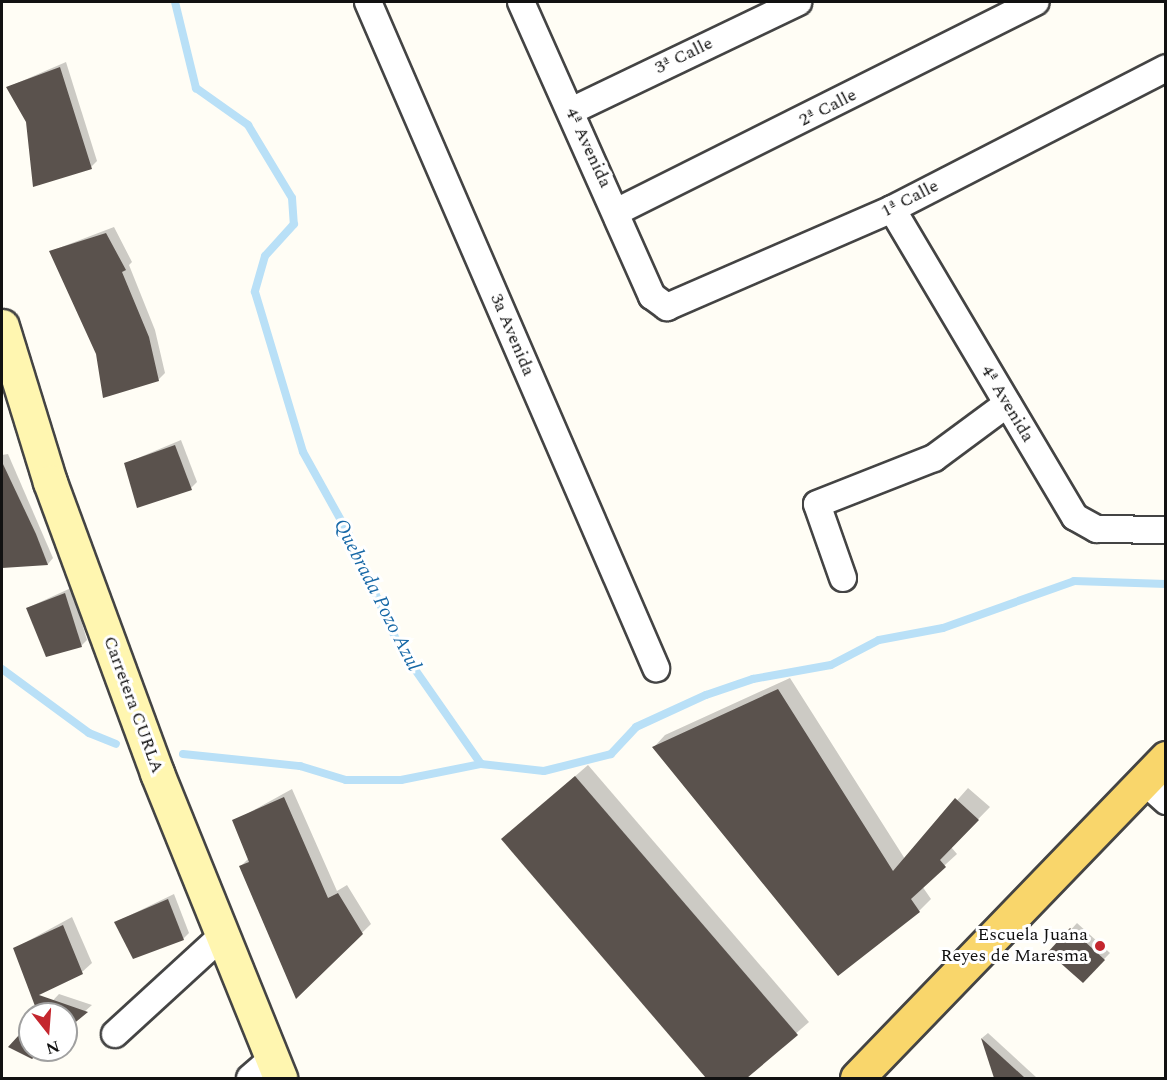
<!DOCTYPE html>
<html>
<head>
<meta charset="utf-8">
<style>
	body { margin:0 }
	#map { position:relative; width:1167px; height:1080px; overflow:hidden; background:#fffdf5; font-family:Spectral,serif }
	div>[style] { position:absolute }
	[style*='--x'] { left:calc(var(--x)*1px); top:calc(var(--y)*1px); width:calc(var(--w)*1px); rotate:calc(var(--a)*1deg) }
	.shadow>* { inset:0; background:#0003 }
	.stream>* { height:8px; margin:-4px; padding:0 4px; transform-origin:4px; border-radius:4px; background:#b9e0f7 }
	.building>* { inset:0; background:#5a524d }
	.roads { filter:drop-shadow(2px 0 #444) drop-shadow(-2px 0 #444) drop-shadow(0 2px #444) drop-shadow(0 -2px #444) }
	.minor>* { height:26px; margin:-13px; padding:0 13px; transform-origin:13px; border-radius:13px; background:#fff }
	.secondary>* { height:33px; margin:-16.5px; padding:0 16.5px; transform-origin:16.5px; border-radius:16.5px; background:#fff6b0 }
	.primary>* { height:33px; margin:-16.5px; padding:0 16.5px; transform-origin:16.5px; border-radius:16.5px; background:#f9d66b }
	.dots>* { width:16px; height:16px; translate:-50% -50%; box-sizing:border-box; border:3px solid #fff; border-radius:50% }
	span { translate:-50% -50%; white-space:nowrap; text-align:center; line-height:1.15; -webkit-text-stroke:6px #fff; paint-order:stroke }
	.street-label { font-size:18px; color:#111 }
	.poi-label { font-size:18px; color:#111 }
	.right { translate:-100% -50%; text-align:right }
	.water-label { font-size:20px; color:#1768a6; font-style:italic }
	.frame { position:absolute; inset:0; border:3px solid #111; pointer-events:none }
	.north { position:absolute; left:18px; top:1002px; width:60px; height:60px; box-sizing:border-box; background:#fff; border:2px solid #a0a0a0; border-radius:50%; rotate:163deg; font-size:16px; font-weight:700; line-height:24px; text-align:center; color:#111 }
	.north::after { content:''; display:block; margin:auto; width:21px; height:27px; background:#c4262e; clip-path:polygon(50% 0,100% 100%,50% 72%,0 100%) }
</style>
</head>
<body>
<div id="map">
	<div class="shadow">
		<i style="clip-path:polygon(66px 62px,97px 161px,91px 167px,28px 122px,8px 87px)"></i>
		<i style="clip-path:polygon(114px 227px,132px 262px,129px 265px,155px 330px,165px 373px,158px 380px,97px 353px,51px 251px)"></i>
		<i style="clip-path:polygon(181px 440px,197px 482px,191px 488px,126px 463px)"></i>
		<i style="clip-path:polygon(8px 454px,53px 558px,48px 564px,2px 567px,2px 455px)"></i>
		<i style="clip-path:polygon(71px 588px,87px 640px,81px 646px,27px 608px)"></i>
		<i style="clip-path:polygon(790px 678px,905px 859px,968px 788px,990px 807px,951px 847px,957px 854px,922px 886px,931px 899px,919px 911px,654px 747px,665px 735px)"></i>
		<i style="clip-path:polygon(588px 765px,809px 1022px,745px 1078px,708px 1078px,503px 839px)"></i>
		<i style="clip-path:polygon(292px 789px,337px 891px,347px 885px,371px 924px,297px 996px,241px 866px,249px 858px,234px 821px)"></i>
		<i style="clip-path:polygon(174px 894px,189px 933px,183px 939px,116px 922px)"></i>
		<i style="clip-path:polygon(72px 917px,92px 963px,82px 972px,15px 948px)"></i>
		<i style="clip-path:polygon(1077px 923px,1110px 953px,1083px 981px,1051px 952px)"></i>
		<i style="clip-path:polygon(59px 994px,92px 1005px,66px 1028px,66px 1014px,40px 1014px)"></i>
		<i style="clip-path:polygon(988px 1033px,1037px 1078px,996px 1078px,982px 1038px)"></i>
	</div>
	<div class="stream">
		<i style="--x:175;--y:2;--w:89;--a:76.3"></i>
		<i style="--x:196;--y:88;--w:64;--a:35.4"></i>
		<i style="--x:248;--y:125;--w:85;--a:58.9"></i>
		<i style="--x:292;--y:198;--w:26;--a:86"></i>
		<i style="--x:294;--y:224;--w:43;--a:132.2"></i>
		<i style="--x:265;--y:256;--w:37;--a:106"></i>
		<i style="--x:255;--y:292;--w:167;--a:73.3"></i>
		<i style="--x:303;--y:452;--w:93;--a:60.9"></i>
		<i style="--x:348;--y:533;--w:126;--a:65.7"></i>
		<i style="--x:400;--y:648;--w:141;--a:55.1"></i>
		<i style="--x:481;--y:764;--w:63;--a:6.3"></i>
		<i style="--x:544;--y:771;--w:69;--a:-14.2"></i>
		<i style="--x:611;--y:754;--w:37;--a:-47"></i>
		<i style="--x:636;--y:727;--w:77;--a:-24.6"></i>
		<i style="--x:706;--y:695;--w:50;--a:-18.8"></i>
		<i style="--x:753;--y:679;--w:79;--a:-10.2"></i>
		<i style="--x:831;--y:665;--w:54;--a:-27.5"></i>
		<i style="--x:879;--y:640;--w:65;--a:-10.6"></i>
		<i style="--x:943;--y:628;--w:139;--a:-19.7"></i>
		<i style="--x:1074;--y:581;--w:92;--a:1.9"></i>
		<i style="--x:2;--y:669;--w:108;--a:36.3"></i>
		<i style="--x:89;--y:733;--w:29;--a:22"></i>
		<i style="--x:183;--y:754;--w:118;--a:5.9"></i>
		<i style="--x:300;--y:766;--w:48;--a:16.9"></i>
		<i style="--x:346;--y:780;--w:55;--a:0"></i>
		<i style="--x:401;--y:780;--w:82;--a:-11.3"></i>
	</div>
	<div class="building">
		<i style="clip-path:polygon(60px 67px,92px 169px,33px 187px,26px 122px,6px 87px)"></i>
		<i style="clip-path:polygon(106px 233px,126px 270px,122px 272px,149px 337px,159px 381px,103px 398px,96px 354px,49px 251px)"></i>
		<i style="clip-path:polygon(175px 445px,192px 490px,137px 508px,124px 463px)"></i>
		<i style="clip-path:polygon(2px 462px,36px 534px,48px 565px,2px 568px)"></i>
		<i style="clip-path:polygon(65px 593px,82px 647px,46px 657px,26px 608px)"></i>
		<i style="clip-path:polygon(778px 689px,893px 871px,955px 798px,979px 820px,940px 860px,946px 867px,911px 899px,920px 912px,838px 976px,652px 747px)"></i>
		<i style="clip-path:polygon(575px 776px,798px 1035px,747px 1078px,706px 1078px,501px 839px)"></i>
		<i style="clip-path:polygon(284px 797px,328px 898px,338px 893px,363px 934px,296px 999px,239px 866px,249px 862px,232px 820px)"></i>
		<i style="clip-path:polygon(168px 899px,184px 940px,133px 959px,114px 922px)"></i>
		<i style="clip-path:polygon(63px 925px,83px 974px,39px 995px,88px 1012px,66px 1030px,66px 1014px,38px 1014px,13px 948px)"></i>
		<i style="clip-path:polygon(1070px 928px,1105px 960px,1083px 983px,1048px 952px)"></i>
		<i style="clip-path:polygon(30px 1023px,30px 1050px,43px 1050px,32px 1059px,8px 1047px)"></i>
		<i style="clip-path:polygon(981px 1038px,1025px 1078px,994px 1078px)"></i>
	</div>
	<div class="roads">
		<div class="minor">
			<i style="--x:368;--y:2;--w:726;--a:66.61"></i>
			<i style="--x:521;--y:2;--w:322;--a:66"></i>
			<i style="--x:652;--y:296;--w:19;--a:36"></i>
			<i style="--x:667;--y:307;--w:245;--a:-23.5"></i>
			<i style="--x:892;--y:209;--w:308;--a:-27.2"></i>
			<i style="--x:571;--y:111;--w:252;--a:-25.6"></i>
			<i style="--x:892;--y:209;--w:358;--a:59.3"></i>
			<i style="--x:1075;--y:517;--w:25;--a:29"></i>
			<i style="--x:1097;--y:529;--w:69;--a:0.8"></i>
			<i style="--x:618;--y:211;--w:467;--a:-26.6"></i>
			<i style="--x:843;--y:578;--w:78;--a:-109.4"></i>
			<i style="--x:817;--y:504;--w:126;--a:-21.5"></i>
			<i style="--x:934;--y:458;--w:91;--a:-36.5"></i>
			<i style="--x:1144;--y:781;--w:30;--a:42"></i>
			<i style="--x:115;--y:1034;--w:145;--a:-42.5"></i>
			<i style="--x:250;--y:1078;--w:29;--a:-41"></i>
		</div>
		<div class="secondary">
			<i style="--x:2;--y:326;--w:163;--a:72.9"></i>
			<i style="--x:50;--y:482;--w:310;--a:69.8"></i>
			<i style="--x:157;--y:773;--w:329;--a:68"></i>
		</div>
		<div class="primary">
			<i style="--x:857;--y:1078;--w:445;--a:-46"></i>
		</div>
	</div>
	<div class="dots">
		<i style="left:1100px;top:946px;background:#c4262e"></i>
	</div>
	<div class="street-label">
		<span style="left:684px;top:56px;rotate:-26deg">3ª Calle</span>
		<span style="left:828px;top:108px;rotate:-27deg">2ª Calle</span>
		<span style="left:588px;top:148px;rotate:65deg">4ª Avenida</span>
		<span style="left:910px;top:199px;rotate:-27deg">1ª Calle</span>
		<span style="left:512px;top:335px;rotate:67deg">3a Avenida</span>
		<span style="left:1007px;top:404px;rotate:59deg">4ª Avenida</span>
		<span style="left:133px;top:705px;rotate:70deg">Carretera CURLA</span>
	</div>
	<div class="poi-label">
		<span class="right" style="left:1088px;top:946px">Escuela Juana<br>Reyes de Maresma</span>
	</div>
	<div class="water-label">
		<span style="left:377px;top:595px;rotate:63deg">Quebrada Pozo Azul</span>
	</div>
	<div class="frame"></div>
	<div class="north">N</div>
</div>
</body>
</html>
